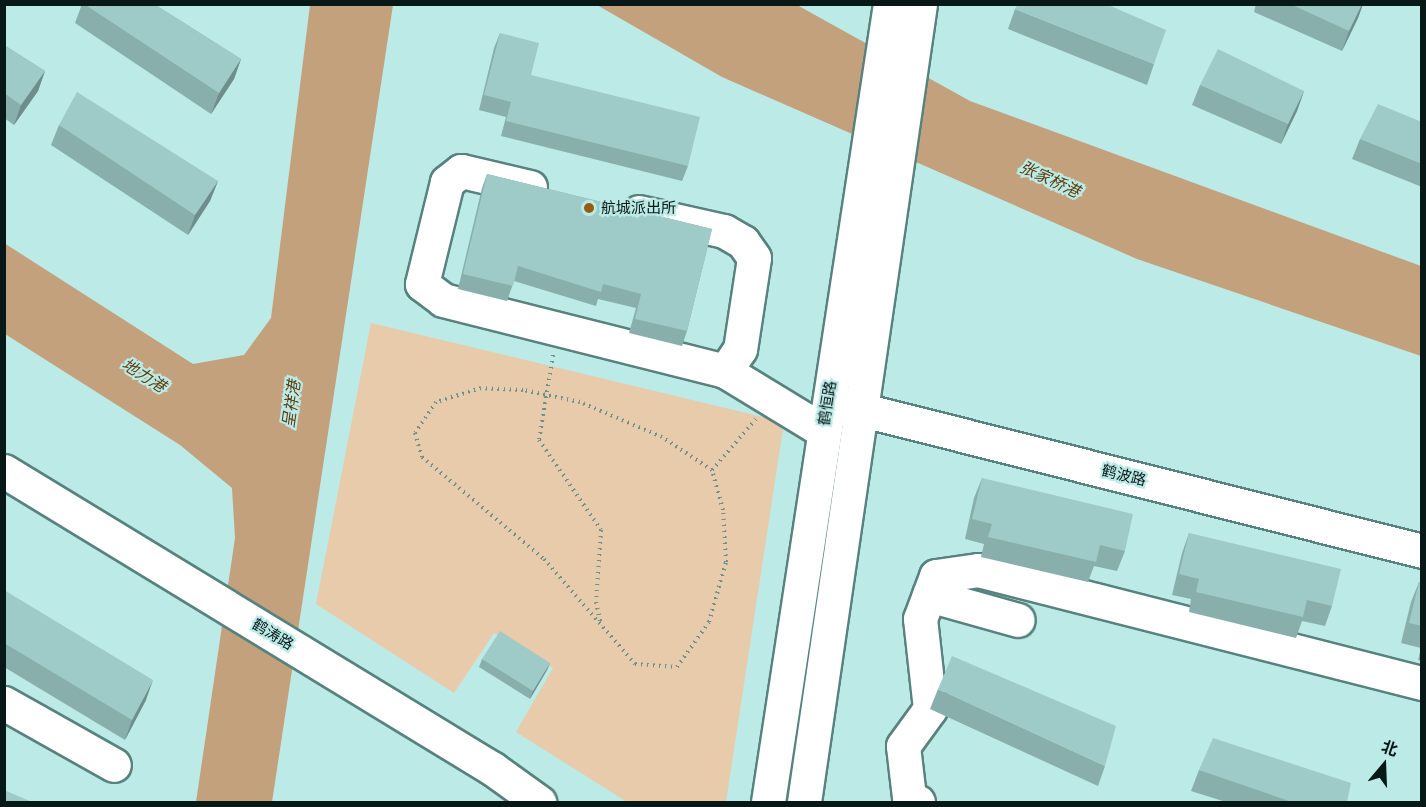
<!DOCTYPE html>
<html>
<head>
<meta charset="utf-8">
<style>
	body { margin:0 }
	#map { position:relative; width:1426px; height:807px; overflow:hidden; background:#bceae6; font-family:"IBM Plex Sans","Noto Sans SC",sans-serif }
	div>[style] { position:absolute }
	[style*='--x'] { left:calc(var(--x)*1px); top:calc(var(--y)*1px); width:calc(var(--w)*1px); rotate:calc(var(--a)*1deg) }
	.green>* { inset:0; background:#e8cbaa }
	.water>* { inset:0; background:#c3a17c }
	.path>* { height:4px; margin-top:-2px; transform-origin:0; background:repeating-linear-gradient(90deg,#6e908d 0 1.5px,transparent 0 6px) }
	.roads { filter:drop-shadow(2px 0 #57827e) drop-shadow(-2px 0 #57827e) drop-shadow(0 2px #57827e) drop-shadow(0 -2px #57827e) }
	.minor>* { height:33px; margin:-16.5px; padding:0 16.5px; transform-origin:16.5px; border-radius:16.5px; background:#fff }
	.wall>* { inset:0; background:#88afab }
	.shaded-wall>* { inset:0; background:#6f8e8b }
	.building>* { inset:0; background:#9ecbc7 }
	.dots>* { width:16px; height:16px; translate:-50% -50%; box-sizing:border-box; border:3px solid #bceae6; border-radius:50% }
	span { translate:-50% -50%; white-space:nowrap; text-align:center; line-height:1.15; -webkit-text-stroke:4.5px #bceae6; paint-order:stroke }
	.poi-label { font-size:15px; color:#071817 }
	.left { translate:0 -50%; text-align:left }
	.street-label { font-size:15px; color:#071817 }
	.water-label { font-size:16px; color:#5d3b0d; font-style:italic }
	.frame { position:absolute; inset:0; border:6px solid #071817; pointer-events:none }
	.north { position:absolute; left:1354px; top:735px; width:60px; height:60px; -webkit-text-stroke:4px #bceae6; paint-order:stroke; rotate:19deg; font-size:16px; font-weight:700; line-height:24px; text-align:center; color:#071817 }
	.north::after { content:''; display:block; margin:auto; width:21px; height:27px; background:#071817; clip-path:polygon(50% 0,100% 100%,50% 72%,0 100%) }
</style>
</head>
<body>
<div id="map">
	<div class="green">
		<i style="clip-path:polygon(371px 323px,784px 422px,726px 802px,627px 802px,516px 732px,553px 668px,494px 633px,454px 693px,316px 604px)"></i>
	</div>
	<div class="water">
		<i style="clip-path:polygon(310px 5px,393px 5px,272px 802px,196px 802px,235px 538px,232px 488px,180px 445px,5px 334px,4px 243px,193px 364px,244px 355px,271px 318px)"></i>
		<i style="clip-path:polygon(597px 5px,797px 5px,970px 101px,1421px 266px,1421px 356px,1137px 259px,722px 77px)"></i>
	</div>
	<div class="path">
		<i style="--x:553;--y:355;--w:86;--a:99.4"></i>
		<i style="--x:539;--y:440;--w:109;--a:55.4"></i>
		<i style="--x:601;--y:530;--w:72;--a:94"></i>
		<i style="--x:596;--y:602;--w:24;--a:78"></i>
		<i style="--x:712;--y:470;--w:60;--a:-146.6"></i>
		<i style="--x:662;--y:437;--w:89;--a:-156.9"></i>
		<i style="--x:580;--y:402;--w:58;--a:-168.1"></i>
		<i style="--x:523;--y:390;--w:42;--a:-177.3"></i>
		<i style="--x:481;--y:388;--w:47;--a:162.7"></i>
		<i style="--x:436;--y:402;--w:37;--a:124"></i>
		<i style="--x:415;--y:433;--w:25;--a:74"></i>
		<i style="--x:422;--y:457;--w:159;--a:39.9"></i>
		<i style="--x:544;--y:559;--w:139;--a:49.1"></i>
		<i style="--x:635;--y:664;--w:42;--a:4.1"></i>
		<i style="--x:677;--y:667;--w:55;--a:-54.6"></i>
		<i style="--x:709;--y:622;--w:62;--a:-74.2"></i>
		<i style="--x:726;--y:562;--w:52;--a:-93.3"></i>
		<i style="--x:723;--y:510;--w:41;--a:-105.4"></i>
		<i style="--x:712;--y:470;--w:67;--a:-49.2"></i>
	</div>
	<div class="roads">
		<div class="minor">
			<i style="--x:530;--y:187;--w:71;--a:-166.9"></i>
			<i style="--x:461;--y:171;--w:18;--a:142"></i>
			<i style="--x:447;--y:182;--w:105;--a:103.8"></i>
			<i style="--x:422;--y:284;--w:26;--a:37"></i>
			<i style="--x:443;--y:300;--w:291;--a:14.1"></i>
			<i style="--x:725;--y:371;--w:114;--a:31.3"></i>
			<i style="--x:639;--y:212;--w:87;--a:12.6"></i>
			<i style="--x:724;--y:231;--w:22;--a:30"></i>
			<i style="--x:743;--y:242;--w:19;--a:55"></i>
			<i style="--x:754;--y:258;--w:92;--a:98.7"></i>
			<i style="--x:740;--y:349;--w:27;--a:124"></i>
			<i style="--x:843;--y:405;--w:597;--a:14.15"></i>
			<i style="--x:4;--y:471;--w:573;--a:31.36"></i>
			<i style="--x:493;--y:769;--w:57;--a:35.7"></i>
			<i style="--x:929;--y:595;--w:92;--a:15.7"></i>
			<i style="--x:4;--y:703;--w:126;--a:29.4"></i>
			<i style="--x:768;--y:802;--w:807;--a:-81.31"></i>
			<i style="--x:804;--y:802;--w:806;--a:-81.73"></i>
			<i style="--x:918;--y:802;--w:10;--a:-151"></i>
			<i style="--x:909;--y:797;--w:51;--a:-96.7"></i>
			<i style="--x:903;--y:746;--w:46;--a:-53.9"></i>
			<i style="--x:930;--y:709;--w:91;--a:-96.3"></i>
			<i style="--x:920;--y:619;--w:46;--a:-69.6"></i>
			<i style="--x:936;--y:576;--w:42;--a:-8.1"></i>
			<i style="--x:978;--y:570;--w:458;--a:14.3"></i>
		</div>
	</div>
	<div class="wall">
		<i style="clip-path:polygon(82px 4px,154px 4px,241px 59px,234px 79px,211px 114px,75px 23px)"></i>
		<i style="clip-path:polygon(1256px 4px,1363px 4px,1358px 18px,1342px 51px,1254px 12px)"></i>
		<i style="clip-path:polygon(1015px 9px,1154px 64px,1147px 85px,1008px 29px)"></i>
		<i style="clip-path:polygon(500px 33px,531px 75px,688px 166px,682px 181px,501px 136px,506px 117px,479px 110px,494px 48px)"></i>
		<i style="clip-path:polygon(4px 45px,45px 71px,38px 91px,14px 125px,4px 118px)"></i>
		<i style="clip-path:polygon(1200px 85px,1304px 91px,1297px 111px,1281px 144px,1192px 105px)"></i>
		<i style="clip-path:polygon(1422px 122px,1422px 187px,1352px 159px,1360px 139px)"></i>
		<i style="clip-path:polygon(59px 125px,218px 181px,210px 201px,188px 235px,51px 145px)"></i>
		<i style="clip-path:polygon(487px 174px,712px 229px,687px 331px,682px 346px,629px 333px,636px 308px,598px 299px,596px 306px,514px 281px,507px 301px,458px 289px,482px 188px)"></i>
		<i style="clip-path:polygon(982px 478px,1125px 551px,1117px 571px,1094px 566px,1088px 582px,981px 557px,984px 544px,965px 539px,974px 498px)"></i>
		<i style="clip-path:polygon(1189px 533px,1332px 606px,1325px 626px,1302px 621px,1296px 638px,1189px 612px,1191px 599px,1172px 595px,1182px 553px)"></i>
		<i style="clip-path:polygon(1419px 582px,1422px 582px,1422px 661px,1418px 660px,1421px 648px,1401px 643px,1411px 602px)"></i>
		<i style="clip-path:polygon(4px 590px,146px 700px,125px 740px,4px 667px)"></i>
		<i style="clip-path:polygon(482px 659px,550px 663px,547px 670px,530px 699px,479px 667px)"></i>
		<i style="clip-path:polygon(938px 689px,1105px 766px,1098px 786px,930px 709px)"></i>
		<i style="clip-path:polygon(1199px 770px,1347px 802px,1226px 802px,1191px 791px)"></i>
	</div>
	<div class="shaded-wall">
		<i style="clip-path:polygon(1362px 4px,1363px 4px,1358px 18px,1342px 51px,1349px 31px)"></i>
		<i style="clip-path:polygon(241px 59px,234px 79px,211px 114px,219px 93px)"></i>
		<i style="clip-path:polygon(45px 71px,38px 91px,14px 125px,21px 105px)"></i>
		<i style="clip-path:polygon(1304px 91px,1297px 111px,1281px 144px,1288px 124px)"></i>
		<i style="clip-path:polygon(218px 181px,210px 201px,188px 235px,195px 215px)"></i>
		<i style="clip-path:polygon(550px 663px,547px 670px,530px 699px,533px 691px)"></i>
		<i style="clip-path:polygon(153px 680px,146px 700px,125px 740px,132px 720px)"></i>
	</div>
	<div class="building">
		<i style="clip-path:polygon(84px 4px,154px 4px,241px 59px,219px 93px)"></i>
		<i style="clip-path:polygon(1018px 4px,1106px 4px,1166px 30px,1154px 64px,1015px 9px)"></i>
		<i style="clip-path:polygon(1290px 4px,1362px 4px,1349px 31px)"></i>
		<i style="clip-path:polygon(500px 33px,539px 43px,531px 75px,700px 117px,688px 166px,506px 121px,511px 102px,484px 95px)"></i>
		<i style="clip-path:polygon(4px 45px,45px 71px,21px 105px,4px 93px)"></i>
		<i style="clip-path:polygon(1218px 49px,1304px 91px,1288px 124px,1200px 85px)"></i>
		<i style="clip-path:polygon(77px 92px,218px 181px,195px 215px,59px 125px)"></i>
		<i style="clip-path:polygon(1378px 104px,1422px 122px,1422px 164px,1360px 139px)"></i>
		<i style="clip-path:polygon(487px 174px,712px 229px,687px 331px,635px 319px,641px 294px,603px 284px,601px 292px,518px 266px,513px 286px,463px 274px)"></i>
		<i style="clip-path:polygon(982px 478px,1133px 514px,1125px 551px,1100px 545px,1096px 562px,988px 537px,992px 524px,972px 519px)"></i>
		<i style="clip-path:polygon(1189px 533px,1341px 569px,1332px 606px,1307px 600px,1303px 617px,1196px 592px,1199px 579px,1179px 574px)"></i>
		<i style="clip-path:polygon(1419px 582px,1422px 582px,1422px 626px,1409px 623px)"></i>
		<i style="clip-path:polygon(4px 590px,153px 680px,132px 720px,4px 643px)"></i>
		<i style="clip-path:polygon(500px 631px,550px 663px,533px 691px,482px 659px)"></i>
		<i style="clip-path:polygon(952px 656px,1116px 726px,1105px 766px,938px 689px)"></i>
		<i style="clip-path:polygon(1213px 738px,1351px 783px,1347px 802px,1292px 802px,1199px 770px)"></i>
		<i style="clip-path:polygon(4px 790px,32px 802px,4px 802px)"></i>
	</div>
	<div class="dots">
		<i style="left:589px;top:208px;background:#935e12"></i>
	</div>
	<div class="poi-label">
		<span class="left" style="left:601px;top:208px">航城派出所</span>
	</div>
	<div class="street-label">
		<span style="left:827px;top:403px;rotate:-81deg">鹤恒路</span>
		<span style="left:1124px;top:475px;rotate:14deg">鹤波路</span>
		<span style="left:273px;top:634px;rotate:31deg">鹤涛路</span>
	</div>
	<div class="water-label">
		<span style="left:1050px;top:179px;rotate:25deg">张家桥港</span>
		<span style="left:144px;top:375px;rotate:32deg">地力港</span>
		<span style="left:291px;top:404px;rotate:-82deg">呈祥港</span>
	</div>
	<div class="frame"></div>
	<div class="north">北</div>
</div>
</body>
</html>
